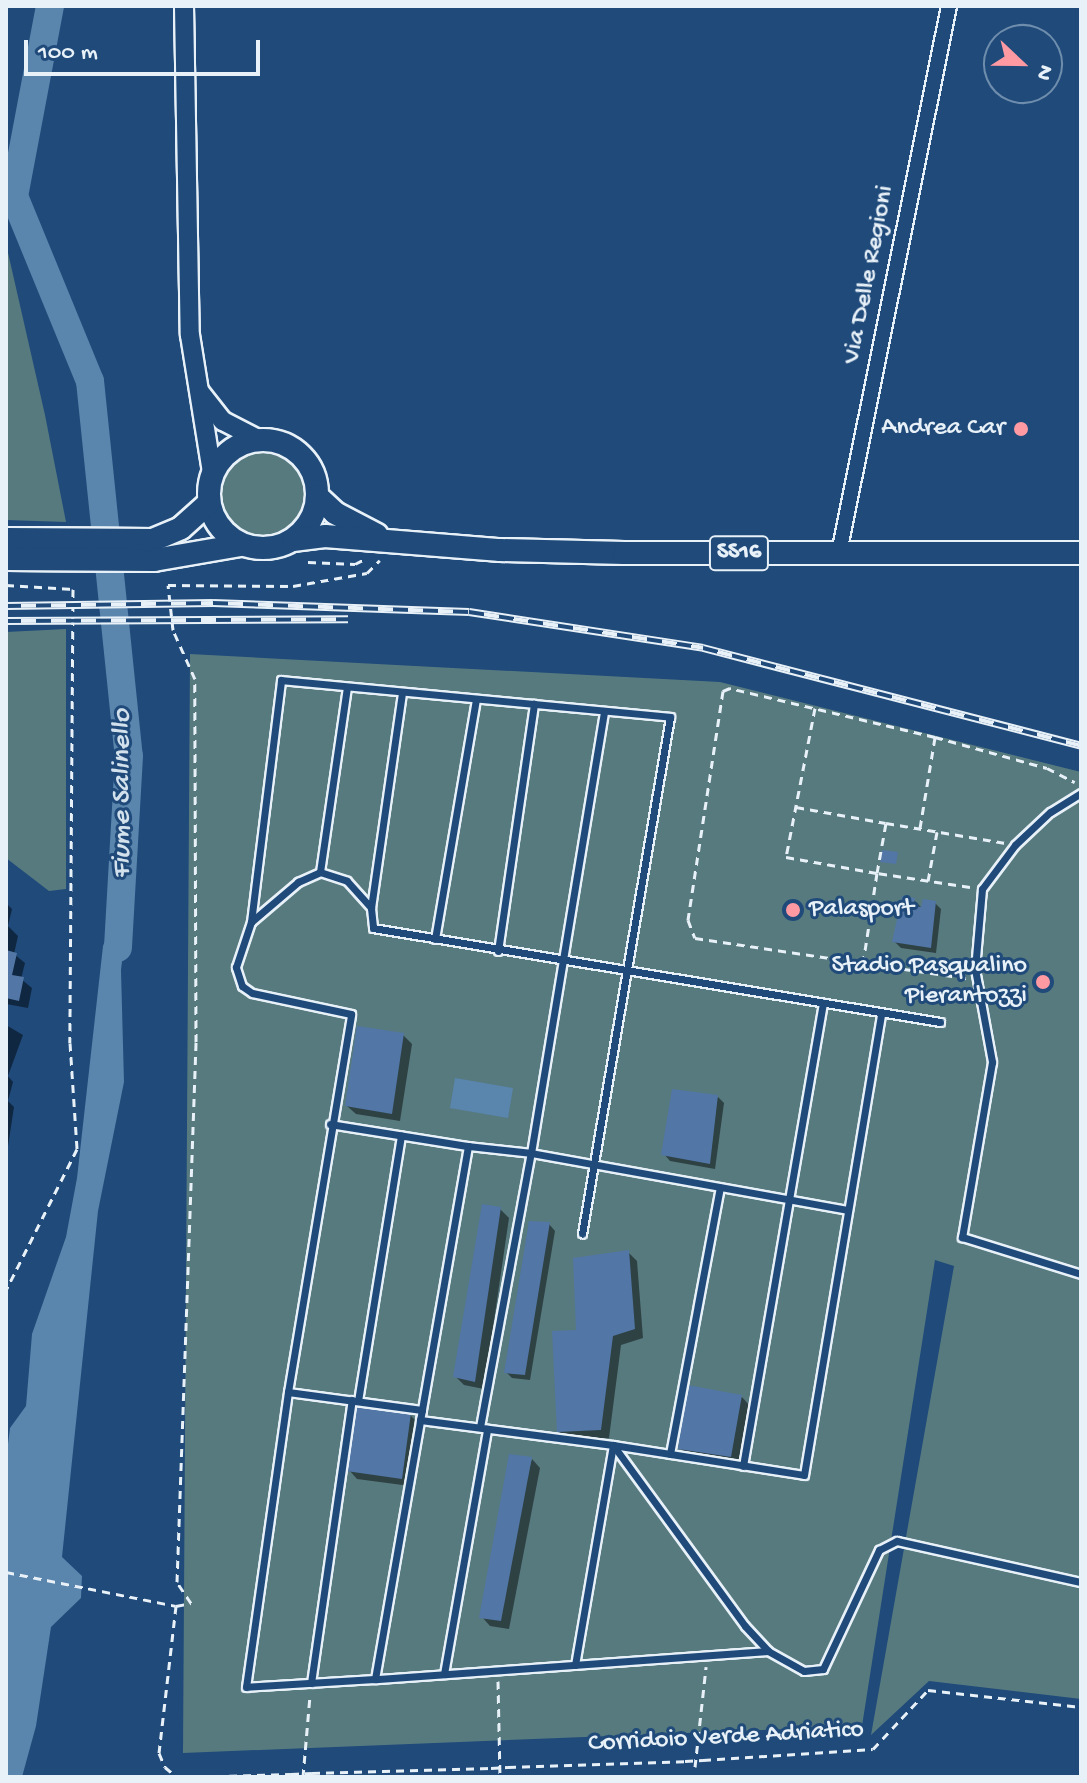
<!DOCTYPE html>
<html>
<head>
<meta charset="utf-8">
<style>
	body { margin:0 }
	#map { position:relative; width:1087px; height:1783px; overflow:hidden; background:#1f4a7a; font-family:"Gochi Hand",sans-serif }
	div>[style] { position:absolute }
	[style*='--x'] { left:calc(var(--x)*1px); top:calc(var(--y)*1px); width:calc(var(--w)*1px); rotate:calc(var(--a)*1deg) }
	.green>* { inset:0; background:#577a7f }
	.round { border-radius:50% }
	.water>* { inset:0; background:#5a85ad }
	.shadow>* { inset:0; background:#0007 }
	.river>* { height:28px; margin:-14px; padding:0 14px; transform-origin:14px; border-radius:14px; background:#5a85ad }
	.building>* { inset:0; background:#5276a5 }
	.path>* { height:3px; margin-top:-1.5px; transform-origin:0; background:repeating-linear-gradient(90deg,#e8f1f8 0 8px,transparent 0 14px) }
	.roads { filter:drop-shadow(2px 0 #e8f1f8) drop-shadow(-2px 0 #e8f1f8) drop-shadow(0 2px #e8f1f8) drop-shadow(0 -2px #e8f1f8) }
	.service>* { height:7px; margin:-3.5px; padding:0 3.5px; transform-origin:3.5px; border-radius:3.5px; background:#1f4a7a }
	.minor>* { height:14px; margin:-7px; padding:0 7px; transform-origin:7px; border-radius:7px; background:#1f4a7a }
	.secondary>* { height:18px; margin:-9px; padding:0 9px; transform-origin:9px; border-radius:9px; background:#1f4a7a }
	.primary>* { height:22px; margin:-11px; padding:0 11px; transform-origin:11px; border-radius:11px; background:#1f4a7a }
	.primary>.ring { margin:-11px; padding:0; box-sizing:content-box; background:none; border:22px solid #1f4a7a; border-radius:50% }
	.rail>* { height:8px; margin-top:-4px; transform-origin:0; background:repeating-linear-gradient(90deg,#1f4a7a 0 15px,#e8f1f8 0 30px); box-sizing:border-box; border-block:2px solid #e8f1f8 }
	.path-bridge>* { height:3px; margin-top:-1.5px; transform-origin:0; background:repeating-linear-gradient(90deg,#e8f1f8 0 8px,transparent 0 14px) }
	.dots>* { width:22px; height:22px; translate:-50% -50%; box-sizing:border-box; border:4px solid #1f4a7a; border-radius:50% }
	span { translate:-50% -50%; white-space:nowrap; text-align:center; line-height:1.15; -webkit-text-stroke:6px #1f4a7a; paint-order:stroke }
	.shield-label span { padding:2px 6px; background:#1f4a7a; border:2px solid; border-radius:6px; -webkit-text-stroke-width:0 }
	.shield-label { font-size:24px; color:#e8f1f8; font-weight:700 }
	.street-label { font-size:26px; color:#e8f1f8 }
	.poi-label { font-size:26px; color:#e8f1f8 }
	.right { translate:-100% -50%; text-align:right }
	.left { translate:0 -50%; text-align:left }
	.water-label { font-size:28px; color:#d3e1ed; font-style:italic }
	.frame { position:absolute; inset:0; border:8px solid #e8f1f8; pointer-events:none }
	.north { position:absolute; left:983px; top:24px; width:80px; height:80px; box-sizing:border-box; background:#1f4a7a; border:2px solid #6f8dac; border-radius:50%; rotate:112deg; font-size:22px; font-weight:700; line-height:32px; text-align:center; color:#e8f1f8 }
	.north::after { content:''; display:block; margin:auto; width:28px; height:36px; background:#ff9aa2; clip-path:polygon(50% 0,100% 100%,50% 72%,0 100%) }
	.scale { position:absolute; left:24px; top:40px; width:236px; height:36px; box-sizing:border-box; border:4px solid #e8f1f8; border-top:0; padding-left:10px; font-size:24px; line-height:28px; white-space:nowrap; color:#e8f1f8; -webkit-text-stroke:6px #1f4a7a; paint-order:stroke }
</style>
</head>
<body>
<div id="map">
	<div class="green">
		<i style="clip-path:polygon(6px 244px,45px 415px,66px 522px,6px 520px)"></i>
		<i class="round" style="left:219px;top:453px;width:86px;height:86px"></i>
		<i style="clip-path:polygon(66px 629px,66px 889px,49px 891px,6px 858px,6px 632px)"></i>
		<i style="clip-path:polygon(190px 654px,720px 682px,1081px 772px,1081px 1699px,929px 1681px,871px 1735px,954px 1266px,935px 1260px,862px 1726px,183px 1753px)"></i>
	</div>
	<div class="water">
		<i style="clip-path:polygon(128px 911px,121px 970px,124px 1082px,98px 1211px,62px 1557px,82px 1576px,81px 1598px,51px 1627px,36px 1726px,22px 1777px,6px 1777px,6px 1460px,10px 1428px,26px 1406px,32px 1334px,66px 1237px,77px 1178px,103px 946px,115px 914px)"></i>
		<i style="clip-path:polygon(455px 1078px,513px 1088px,508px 1118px,450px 1108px)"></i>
	</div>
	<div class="shadow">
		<i style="clip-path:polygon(914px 900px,923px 909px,935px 903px,941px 909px,936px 953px,901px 948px,894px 941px)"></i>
		<i style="clip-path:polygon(6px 903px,12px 909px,8px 926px,18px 936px,14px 954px,25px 963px,21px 979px,32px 988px,28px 1008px,6px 1004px)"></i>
		<i style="clip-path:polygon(6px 1025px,23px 1035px,8px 1076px,13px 1082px,8px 1101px,14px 1107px,7px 1153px)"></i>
		<i style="clip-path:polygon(403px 1035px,412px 1044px,400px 1121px,356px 1114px,347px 1106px)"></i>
		<i style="clip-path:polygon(718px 1097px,724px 1103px,715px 1169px,670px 1161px,664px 1154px)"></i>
		<i style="clip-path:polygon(500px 1209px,509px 1218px,484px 1389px,464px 1385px,455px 1376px)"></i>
		<i style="clip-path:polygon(549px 1224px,555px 1231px,530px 1380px,512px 1378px,506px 1372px)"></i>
		<i style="clip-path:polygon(628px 1252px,637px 1261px,643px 1338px,621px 1345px,609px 1438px,568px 1440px,559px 1432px,578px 1332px)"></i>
		<i style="clip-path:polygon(742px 1397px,750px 1406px,739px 1465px,689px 1457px,680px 1448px)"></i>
		<i style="clip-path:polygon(410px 1415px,419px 1424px,410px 1486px,357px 1479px,349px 1470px)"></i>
		<i style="clip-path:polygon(532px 1459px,540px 1468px,509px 1629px,490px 1626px,482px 1617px)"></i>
	</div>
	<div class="river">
		<i style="--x:50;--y:6;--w:193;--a:100.7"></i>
		<i style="--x:14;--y:196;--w:200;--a:67.7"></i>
		<i style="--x:90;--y:381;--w:377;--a:84.1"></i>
		<i style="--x:129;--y:756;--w:192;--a:93.3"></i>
	</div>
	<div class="building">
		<i style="clip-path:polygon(882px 850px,898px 852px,896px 864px,880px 862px)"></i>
		<i style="clip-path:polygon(902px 896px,915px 898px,914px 906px,921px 907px,923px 899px,936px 901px,931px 948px,892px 942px)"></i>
		<i style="clip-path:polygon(6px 950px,17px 953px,12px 975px,24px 977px,19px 1001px,6px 998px)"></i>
		<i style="clip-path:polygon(357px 1026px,404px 1033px,392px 1114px,345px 1106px)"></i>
		<i style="clip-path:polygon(672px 1089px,718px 1095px,710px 1164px,661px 1155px)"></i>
		<i style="clip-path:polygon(482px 1204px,501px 1207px,475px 1382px,453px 1377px)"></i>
		<i style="clip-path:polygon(529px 1221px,550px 1222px,525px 1375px,504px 1373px)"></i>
		<i style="clip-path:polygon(629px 1250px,635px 1329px,613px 1336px,601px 1430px,557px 1432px,552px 1331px,576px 1330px,573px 1258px)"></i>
		<i style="clip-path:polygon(687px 1385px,742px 1395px,731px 1457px,678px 1449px)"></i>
		<i style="clip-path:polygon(356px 1405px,411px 1413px,402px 1479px,346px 1471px)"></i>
		<i style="clip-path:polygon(509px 1454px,532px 1457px,501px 1621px,479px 1618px)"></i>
	</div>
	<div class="path">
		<i style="--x:308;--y:562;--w:47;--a:2.4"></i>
		<i style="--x:355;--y:564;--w:13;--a:-27"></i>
		<i style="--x:6;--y:585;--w:67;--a:3.4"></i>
		<i style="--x:73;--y:589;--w:454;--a:90.4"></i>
		<i style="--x:70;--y:1043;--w:106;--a:86.2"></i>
		<i style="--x:77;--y:1149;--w:158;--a:116.7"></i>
		<i style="--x:815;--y:708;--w:152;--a:101"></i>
		<i style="--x:786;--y:857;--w:92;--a:10"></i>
		<i style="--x:877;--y:873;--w:91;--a:98.8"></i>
		<i style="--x:935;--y:737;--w:116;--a:15.5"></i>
		<i style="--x:1047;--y:768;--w:31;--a:27"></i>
		<i style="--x:796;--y:807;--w:91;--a:10.1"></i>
		<i style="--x:920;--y:828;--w:92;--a:-80.6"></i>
		<i style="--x:935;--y:737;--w:211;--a:-166.6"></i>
		<i style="--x:730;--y:688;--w:8;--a:157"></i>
		<i style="--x:723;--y:691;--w:232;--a:98.7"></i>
		<i style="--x:688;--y:920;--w:19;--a:69"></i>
		<i style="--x:695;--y:938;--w:275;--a:8.4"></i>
		<i style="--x:928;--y:881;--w:50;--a:-79.6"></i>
		<i style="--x:970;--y:887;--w:94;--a:-171.4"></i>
		<i style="--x:877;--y:873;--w:51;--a:-79.8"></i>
		<i style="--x:886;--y:823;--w:121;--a:9.5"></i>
		<i style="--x:6;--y:1572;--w:173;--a:11.3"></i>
		<i style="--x:176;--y:1606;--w:15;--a:-11"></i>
		<i style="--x:191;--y:1603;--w:25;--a:-124"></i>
		<i style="--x:177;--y:1582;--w:540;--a:-87.98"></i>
		<i style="--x:196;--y:1042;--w:363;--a:-90.2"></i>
		<i style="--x:195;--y:679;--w:54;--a:-114.2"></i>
		<i style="--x:173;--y:630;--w:45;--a:-96.3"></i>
		<i style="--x:168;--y:585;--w:125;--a:0.5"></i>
		<i style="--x:293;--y:586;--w:75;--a:-10"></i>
		<i style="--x:367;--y:573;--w:18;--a:-45"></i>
		<i style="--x:176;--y:1606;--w:148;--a:96.6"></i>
		<i style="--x:159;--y:1753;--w:15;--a:67"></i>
		<i style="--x:165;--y:1767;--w:16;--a:40"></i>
		<i style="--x:498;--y:1681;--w:96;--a:88.8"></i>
		<i style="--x:703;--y:1760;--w:170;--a:-3.7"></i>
		<i style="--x:873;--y:1749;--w:81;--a:-47"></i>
		<i style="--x:928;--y:1690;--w:154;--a:6.3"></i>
		<i style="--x:508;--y:1767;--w:177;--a:-1.9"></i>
		<i style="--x:695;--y:1767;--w:101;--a:-83.7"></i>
		<i style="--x:312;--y:1773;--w:179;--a:-1.6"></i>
		<i style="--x:187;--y:1777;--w:104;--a:-1.7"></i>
		<i style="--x:303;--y:1777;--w:82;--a:-85.1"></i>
	</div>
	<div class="roads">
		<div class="service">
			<i style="--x:1081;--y:793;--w:36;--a:148"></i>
			<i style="--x:1050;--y:812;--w:48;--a:136.7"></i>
			<i style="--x:1015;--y:845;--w:55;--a:126.9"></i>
			<i style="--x:982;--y:889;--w:80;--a:95"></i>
			<i style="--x:975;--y:969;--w:95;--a:79.6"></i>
			<i style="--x:992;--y:1062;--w:178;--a:99.7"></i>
			<i style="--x:962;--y:1237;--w:125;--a:17.3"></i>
			<i style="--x:320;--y:872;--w:187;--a:-81.7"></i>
			<i style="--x:371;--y:908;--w:218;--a:-81.8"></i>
			<i style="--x:251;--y:922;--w:244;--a:-82.9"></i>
			<i style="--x:281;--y:680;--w:391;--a:5.4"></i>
			<i style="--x:670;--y:717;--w:524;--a:99.66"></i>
			<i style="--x:435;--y:939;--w:243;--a:-80.3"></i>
			<i style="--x:498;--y:951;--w:250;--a:-81.7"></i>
			<i style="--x:330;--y:1124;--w:140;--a:9.1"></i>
			<i style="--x:468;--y:1146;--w:268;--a:99.9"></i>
			<i style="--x:468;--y:1146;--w:63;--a:6.3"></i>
			<i style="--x:531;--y:1153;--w:448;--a:-80.6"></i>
			<i style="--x:288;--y:1392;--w:383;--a:-80.5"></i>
			<i style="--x:351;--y:1014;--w:101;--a:-168"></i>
			<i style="--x:252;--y:993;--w:12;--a:-145"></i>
			<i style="--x:242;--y:986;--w:20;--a:-108"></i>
			<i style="--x:236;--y:967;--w:47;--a:-71.6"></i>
			<i style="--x:251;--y:922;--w:62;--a:-40.4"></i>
			<i style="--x:298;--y:882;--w:24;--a:-24"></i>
			<i style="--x:320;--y:872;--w:28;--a:18"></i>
			<i style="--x:347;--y:881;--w:36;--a:48"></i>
			<i style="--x:371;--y:908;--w:20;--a:84"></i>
			<i style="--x:373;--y:928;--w:575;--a:9.41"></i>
			<i style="--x:358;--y:1401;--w:269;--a:-80.8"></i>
			<i style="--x:480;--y:1427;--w:279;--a:-79.5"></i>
			<i style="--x:531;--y:1153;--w:322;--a:10.2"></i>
			<i style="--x:670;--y:1454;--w:271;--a:-79.4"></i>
			<i style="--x:743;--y:1466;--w:470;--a:-80.2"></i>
			<i style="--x:768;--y:1651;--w:394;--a:175.9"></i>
			<i style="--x:375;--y:1679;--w:263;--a:-80.1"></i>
			<i style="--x:420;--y:1420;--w:195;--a:7.4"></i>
			<i style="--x:613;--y:1445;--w:224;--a:53.9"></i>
			<i style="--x:745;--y:1626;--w:34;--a:47"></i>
			<i style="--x:768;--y:1651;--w:41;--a:29.1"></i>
			<i style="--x:804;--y:1671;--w:19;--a:-6"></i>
			<i style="--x:823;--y:1669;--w:132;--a:-64.8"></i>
			<i style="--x:879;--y:1550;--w:20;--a:-27"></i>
			<i style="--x:897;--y:1541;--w:189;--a:12.6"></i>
			<i style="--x:575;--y:1665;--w:223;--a:-80.2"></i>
			<i style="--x:613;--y:1445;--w:193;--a:8.9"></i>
			<i style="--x:804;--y:1475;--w:468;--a:-80.5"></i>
			<i style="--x:444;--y:1674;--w:249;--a:-80"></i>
			<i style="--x:375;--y:1679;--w:129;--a:176.5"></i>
			<i style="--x:246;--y:1687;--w:298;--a:-81.9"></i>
			<i style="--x:288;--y:1392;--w:135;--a:7.7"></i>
			<i style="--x:422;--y:1410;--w:10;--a:101"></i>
			<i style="--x:311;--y:1683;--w:286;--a:-81.8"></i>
		</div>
		<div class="minor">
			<i style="--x:839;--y:553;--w:558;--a:-78.63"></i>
		</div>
		<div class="secondary">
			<i style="--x:184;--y:6;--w:329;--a:89"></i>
			<i style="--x:190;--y:335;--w:140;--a:80.9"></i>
			<i style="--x:200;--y:392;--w:37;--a:52"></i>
			<i style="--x:223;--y:421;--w:42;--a:27.2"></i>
		</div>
		<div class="primary">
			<i class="ring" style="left:209px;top:440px;width:86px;height:86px"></i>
			<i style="--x:317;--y:496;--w:25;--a:43"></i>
			<i style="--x:335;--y:513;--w:47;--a:27.6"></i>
			<i style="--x:6;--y:539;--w:147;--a:0.4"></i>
			<i style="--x:153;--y:540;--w:30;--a:-23"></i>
			<i style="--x:181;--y:528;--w:38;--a:-42"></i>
			<i style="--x:293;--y:540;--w:32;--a:-7"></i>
			<i style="--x:325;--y:536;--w:176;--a:4.6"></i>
			<i style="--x:500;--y:550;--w:124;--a:1.4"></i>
			<i style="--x:624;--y:553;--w:457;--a:0"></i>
			<i style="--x:6;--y:559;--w:148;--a:0.4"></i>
			<i style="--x:154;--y:560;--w:88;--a:-9.8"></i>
		</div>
	</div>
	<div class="rail">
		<i style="--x:6;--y:606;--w:207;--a:-0.8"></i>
		<i style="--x:213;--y:603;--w:256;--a:2"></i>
		<i style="--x:469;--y:612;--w:237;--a:8.7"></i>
		<i style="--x:703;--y:648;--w:390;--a:14.5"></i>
		<i style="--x:6;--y:621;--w:342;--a:-0.3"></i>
	</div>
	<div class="path-bridge">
		<i style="--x:685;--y:1761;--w:18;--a:-3"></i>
		<i style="--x:491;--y:1768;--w:17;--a:-3"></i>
		<i style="--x:291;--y:1774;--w:21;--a:-3"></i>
	</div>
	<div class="dots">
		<i style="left:1021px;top:429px;background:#ff9aa2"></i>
		<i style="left:793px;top:910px;background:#ff9aa2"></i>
		<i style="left:1043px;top:982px;background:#ff9aa2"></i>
	</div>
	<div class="shield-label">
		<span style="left:739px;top:553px">SS16</span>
	</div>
	<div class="street-label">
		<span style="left:870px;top:275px;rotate:-79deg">Via Delle Regioni</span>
		<span style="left:726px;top:1738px;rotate:-3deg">Corridoio Verde Adriatico</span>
	</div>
	<div class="poi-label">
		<span class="right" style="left:1005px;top:429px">Andrea Car</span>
		<span class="left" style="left:809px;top:910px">Palasport</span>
		<span class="right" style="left:1027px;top:982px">Stadio Pasqualino<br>Pierantozzi</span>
	</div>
	<div class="water-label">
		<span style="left:123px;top:794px;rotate:-90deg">Fiume Salinello</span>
	</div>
	<div class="frame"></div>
	<div class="north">N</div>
	<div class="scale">100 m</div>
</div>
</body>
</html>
